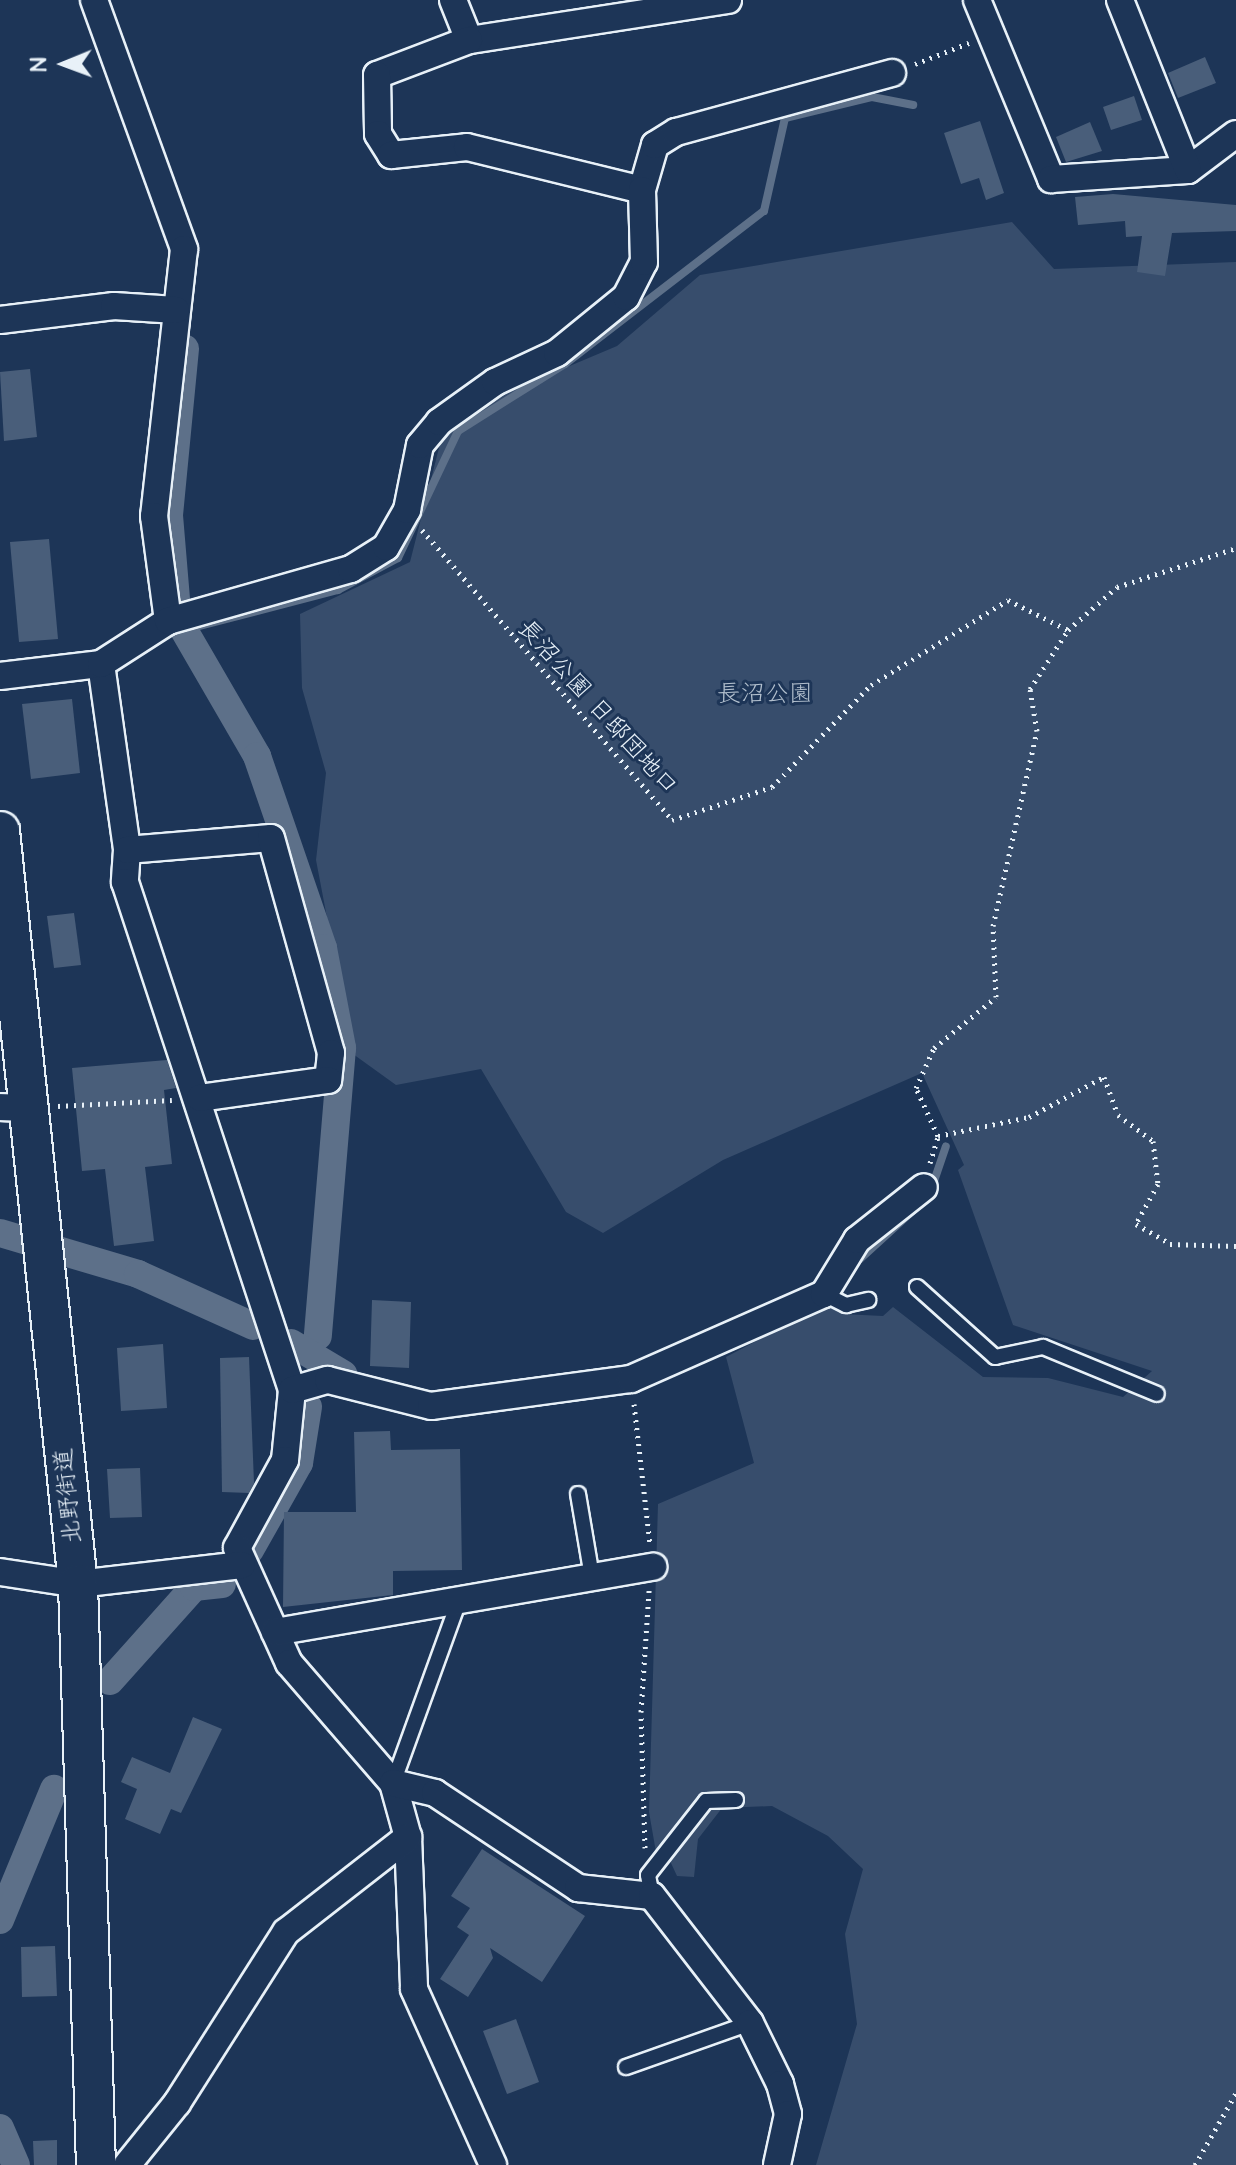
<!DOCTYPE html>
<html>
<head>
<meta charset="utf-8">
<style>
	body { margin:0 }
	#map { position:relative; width:1236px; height:2165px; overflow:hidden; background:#1d3557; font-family:"Architects Daughter","Klee One",sans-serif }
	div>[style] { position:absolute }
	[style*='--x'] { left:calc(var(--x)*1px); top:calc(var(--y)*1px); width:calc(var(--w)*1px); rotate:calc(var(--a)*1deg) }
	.green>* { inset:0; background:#374d6c }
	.stream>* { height:8px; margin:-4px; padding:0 4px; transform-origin:4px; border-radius:4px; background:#5d7089 }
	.canal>* { height:28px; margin:-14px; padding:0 14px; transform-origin:14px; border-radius:14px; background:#5d7089 }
	.building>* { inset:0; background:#495e7a }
	.path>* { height:5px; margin-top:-2.5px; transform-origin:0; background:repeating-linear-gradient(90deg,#e8f1f8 0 2px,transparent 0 8px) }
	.roads { filter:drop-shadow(2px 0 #e8f1f8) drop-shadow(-2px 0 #e8f1f8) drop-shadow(0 2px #e8f1f8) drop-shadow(0 -2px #e8f1f8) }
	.service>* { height:14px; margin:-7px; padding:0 7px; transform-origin:7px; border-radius:7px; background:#1d3557 }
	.minor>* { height:26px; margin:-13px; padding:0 13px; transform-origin:13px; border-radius:13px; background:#1d3557 }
	.secondary>* { height:38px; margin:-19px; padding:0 19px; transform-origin:19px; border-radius:19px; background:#1d3557 }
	span { translate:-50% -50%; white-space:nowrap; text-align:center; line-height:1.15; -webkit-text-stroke:6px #1d3557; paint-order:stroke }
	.park-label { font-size:24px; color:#b3c0ce }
	.street-label { font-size:24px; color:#e8f1f8 }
	.north { position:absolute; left:24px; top:24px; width:80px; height:80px; -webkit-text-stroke:6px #1d3557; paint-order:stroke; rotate:269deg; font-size:22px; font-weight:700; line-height:32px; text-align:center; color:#e8f1f8 }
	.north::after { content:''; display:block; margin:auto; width:28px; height:36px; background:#e8f1f8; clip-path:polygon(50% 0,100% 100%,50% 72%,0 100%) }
</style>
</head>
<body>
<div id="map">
	<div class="green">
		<i style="clip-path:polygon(1012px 222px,1054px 269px,1236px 262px,1236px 2165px,816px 2165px,857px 2024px,845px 1934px,863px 1869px,828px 1836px,772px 1806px,722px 1808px,698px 1839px,694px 1877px,677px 1876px,664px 1848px,657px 1858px,649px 1812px,658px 1504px,754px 1463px,726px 1357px,828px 1303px,842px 1314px,883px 1316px,893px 1307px,983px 1377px,1048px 1378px,1123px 1397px,1152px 1371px,1013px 1325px,958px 1170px,964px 1165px,922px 1073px,723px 1160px,603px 1233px,566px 1212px,481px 1069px,396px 1085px,353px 1054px,316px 860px,326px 773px,302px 688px,300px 614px,410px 562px,442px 436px,482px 403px,617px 346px,700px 275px)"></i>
	</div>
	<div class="stream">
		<i style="--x:188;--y:629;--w:155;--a:-14.6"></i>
		<i style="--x:338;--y:590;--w:68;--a:-28.1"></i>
		<i style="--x:398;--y:558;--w:140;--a:-64.7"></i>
		<i style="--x:458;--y:431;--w:126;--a:-32.1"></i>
		<i style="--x:565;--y:364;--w:251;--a:-37.6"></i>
		<i style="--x:764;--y:211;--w:95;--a:-77.3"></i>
		<i style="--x:785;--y:118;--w:89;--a:-13.6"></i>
		<i style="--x:872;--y:97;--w:42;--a:11"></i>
		<i style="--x:931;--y:1190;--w:46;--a:-71.2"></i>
		<i style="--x:860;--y:1259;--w:77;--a:-42.4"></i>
	</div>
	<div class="canal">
		<i style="--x:176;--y:599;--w:84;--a:-94.8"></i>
		<i style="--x:169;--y:515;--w:167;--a:-84.5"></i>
		<i style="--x:184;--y:630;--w:146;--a:59.9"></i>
		<i style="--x:257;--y:756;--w:203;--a:71"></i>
		<i style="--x:323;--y:948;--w:102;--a:79.2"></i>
		<i style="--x:342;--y:1048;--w:289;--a:94.8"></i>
		<i style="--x:0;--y:1233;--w:144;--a:16.5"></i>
		<i style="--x:138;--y:1274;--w:126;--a:24.3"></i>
		<i style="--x:291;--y:1343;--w:61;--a:30.8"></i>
		<i style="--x:250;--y:1550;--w:100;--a:-60.6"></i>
		<i style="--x:299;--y:1463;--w:57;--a:-80.9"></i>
		<i style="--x:110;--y:1681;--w:126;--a:-48.2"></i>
		<i style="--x:194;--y:1587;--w:28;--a:-6"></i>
		<i style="--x:0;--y:1920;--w:142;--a:-67.6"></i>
		<i style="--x:0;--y:2128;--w:40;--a:66.6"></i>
	</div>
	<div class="building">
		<i style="clip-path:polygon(1205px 57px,1216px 83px,1178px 98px,1168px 73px)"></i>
		<i style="clip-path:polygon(1134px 96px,1142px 120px,1111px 130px,1103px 107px)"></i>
		<i style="clip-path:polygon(980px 121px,1004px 193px,986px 200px,979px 178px,961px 184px,944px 133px)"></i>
		<i style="clip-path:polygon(1090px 122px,1102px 151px,1066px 162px,1056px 137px)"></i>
		<i style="clip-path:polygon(1113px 194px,1236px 205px,1236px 231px,1172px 233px,1165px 276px,1137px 272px,1142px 236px,1126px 237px,1125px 221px,1078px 225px,1075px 197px)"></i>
		<i style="clip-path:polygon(30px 369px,37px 437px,4px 441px,0 372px)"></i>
		<i style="clip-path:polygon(49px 539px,58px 639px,19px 642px,10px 542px)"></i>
		<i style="clip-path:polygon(72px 699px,80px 773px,31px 779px,22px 704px)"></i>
		<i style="clip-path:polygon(74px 913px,81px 965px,54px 968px,47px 916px)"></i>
		<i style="clip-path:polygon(167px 1060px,176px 1088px,164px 1090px,172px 1164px,145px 1167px,154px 1241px,114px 1246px,105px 1169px,82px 1171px,72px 1068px)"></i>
		<i style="clip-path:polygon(372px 1300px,411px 1302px,409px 1368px,370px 1366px)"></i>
		<i style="clip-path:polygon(163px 1344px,167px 1408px,121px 1411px,117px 1348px)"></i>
		<i style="clip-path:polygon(249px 1357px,254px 1483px,249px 1493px,222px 1492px,220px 1358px)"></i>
		<i style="clip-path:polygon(390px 1431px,391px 1450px,460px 1449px,462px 1570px,393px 1571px,393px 1595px,283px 1607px,284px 1512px,356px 1512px,354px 1432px)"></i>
		<i style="clip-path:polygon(140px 1468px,142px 1517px,110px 1518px,107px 1469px)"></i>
		<i style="clip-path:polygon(193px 1717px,222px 1729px,181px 1813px,171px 1809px,160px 1834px,125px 1819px,137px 1789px,121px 1782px,132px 1757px,170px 1773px)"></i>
		<i style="clip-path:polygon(482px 1849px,585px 1916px,542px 1982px,490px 1948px,493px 1958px,468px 1997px,440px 1979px,469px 1935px,457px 1927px,470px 1908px,451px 1896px)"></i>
		<i style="clip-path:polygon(55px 1946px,57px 1996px,22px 1997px,21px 1947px)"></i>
		<i style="clip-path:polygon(516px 2019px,539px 2082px,507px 2094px,483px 2031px)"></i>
		<i style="clip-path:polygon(57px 2140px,57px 2165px,34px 2165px,33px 2141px)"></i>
	</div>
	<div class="path">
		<i style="--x:915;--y:64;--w:58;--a:-21.3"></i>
		<i style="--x:422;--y:530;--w:383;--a:49.2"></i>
		<i style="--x:672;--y:820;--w:105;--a:-18.3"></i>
		<i style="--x:772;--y:787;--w:142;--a:-45.9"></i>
		<i style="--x:871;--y:685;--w:161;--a:-31.8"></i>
		<i style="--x:1008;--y:600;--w:67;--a:26.6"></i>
		<i style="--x:58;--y:1106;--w:114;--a:-3"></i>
		<i style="--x:938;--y:1136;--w:93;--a:-11.8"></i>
		<i style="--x:1029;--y:1117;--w:85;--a:-28.1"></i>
		<i style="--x:1104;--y:1077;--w:40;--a:69.8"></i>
		<i style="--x:1118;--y:1115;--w:44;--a:36.6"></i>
		<i style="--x:1153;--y:1141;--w:43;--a:83.4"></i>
		<i style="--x:1158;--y:1184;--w:46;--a:118.8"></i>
		<i style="--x:1136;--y:1224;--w:39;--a:30"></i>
		<i style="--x:1170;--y:1244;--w:66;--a:1.7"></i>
		<i style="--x:930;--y:1163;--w:28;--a:-73"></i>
		<i style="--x:938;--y:1136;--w:53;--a:-114.6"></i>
		<i style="--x:916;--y:1088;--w:44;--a:-65.8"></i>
		<i style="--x:934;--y:1048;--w:80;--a:-39.4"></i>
		<i style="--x:996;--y:997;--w:71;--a:-92.4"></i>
		<i style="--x:993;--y:926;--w:200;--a:-77.3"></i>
		<i style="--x:1037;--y:731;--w:43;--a:-99.5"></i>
		<i style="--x:1030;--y:689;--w:70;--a:-57.2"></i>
		<i style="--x:1068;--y:630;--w:65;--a:-41.3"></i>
		<i style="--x:1117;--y:587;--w:125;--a:-18.1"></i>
		<i style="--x:634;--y:1404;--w:142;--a:83.5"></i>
		<i style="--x:645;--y:1848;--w:136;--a:-91.7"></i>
		<i style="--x:641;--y:1712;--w:122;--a:-86.2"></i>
		<i style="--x:1195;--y:2165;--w:83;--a:-60.3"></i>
	</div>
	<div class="roads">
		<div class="service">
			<i style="--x:917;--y:1287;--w:105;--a:41.9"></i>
			<i style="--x:995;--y:1357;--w:49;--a:-11.8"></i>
			<i style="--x:1043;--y:1347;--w:123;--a:22.4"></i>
			<i style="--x:824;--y:1294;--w:25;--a:27"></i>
			<i style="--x:846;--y:1305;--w:23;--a:-13"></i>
			<i style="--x:578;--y:1494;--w:84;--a:80.4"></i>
			<i style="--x:393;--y:1783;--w:194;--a:-70.1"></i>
			<i style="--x:652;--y:1896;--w:21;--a:-101"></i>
			<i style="--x:648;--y:1875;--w:94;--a:-51.9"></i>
			<i style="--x:706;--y:1801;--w:30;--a:-2"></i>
			<i style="--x:626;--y:2067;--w:132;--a:-19.5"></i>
		</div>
		<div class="minor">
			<i style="--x:94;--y:0;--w:265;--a:70.1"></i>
			<i style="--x:184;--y:249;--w:269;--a:96.4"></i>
			<i style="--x:154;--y:516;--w:106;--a:82.4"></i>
			<i style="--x:453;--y:0;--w:43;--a:68.2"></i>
			<i style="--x:728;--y:0;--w:262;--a:171.2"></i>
			<i style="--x:469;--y:40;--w:98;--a:159.2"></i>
			<i style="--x:377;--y:75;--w:59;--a:89"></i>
			<i style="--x:378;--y:134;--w:25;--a:58"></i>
			<i style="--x:391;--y:155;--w:76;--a:-6"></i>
			<i style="--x:467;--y:147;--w:180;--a:13.8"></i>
			<i style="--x:642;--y:190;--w:47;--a:-73.9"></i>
			<i style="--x:655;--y:145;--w:25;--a:-32"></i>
			<i style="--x:676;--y:132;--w:224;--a:-15.3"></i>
			<i style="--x:977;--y:0;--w:194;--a:67.5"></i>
			<i style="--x:1051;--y:179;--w:137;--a:-3.8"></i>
			<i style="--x:1188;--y:170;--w:60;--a:-36.9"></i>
			<i style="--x:1120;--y:0;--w:183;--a:68.2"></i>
			<i style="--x:0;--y:320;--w:115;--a:-7"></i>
			<i style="--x:114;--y:306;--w:62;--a:3.7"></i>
			<i style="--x:101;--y:664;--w:188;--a:82"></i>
			<i style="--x:127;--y:850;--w:32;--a:94"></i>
			<i style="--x:125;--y:882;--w:535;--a:71.8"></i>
			<i style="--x:292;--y:1390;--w:70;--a:95.7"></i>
			<i style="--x:285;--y:1460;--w:100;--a:118.6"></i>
			<i style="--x:237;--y:1548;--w:126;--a:65.7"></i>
			<i style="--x:289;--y:1663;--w:159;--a:49.1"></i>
			<i style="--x:393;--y:1783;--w:56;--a:74.5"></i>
			<i style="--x:408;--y:1837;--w:152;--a:87.7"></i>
			<i style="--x:414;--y:1989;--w:193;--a:65.8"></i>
			<i style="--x:0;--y:676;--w:102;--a:-6.8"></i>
			<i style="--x:101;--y:664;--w:80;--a:-32.7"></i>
			<i style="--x:168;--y:621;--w:190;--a:-15.9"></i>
			<i style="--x:351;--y:569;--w:41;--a:-32.2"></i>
			<i style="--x:386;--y:547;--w:43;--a:-60.4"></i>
			<i style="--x:407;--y:510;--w:66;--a:-78.7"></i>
			<i style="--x:420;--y:445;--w:30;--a:-50"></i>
			<i style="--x:439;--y:422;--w:69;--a:-35.5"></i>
			<i style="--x:495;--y:382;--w:68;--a:-25.1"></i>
			<i style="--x:557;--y:353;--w:89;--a:-39.1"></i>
			<i style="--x:626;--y:297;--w:39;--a:-63"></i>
			<i style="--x:644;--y:262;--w:72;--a:-91.6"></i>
			<i style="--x:127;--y:850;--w:144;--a:-4.8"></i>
			<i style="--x:271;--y:838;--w:223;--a:74.4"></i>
			<i style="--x:331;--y:1053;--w:27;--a:96"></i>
			<i style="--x:328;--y:1080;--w:129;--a:172"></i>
			<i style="--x:0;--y:1107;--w:30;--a:2"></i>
			<i style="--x:292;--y:1390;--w:37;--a:-16"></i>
			<i style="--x:328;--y:1380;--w:106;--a:14.2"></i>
			<i style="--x:431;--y:1406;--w:202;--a:-7.7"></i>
			<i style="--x:631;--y:1379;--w:211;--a:-23.8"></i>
			<i style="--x:824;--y:1294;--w:63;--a:-58.6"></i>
			<i style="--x:857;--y:1240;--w:85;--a:-38.3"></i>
			<i style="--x:0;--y:1572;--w:79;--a:8.7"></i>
			<i style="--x:78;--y:1584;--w:165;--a:-6.6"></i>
			<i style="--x:275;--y:1632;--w:384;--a:-9.8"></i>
			<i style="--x:393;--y:1783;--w:43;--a:13.4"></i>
			<i style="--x:435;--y:1793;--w:172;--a:33.6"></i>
			<i style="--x:578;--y:1888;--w:74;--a:6.2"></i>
			<i style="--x:652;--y:1896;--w:160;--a:52.3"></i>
			<i style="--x:750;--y:2023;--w:68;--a:63.8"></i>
			<i style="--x:780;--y:2084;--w:31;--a:75"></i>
			<i style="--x:788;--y:2114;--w:52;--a:102.2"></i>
			<i style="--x:127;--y:2165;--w:80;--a:-51.1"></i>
			<i style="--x:177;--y:2103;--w:203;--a:-57.5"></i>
			<i style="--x:286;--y:1932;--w:155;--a:-37.9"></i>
		</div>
		<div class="secondary">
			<i style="--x:0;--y:831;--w:757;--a:84.09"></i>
			<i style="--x:78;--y:1584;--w:581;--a:88.23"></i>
		</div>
	</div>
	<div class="park-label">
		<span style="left:765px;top:695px">長沼公園</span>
	</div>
	<div class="street-label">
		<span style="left:597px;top:708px;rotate:48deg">長沼公園 日邸団地口</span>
		<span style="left:69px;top:1496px;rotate:-96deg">北野街道</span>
	</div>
	<div class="north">N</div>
</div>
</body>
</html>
